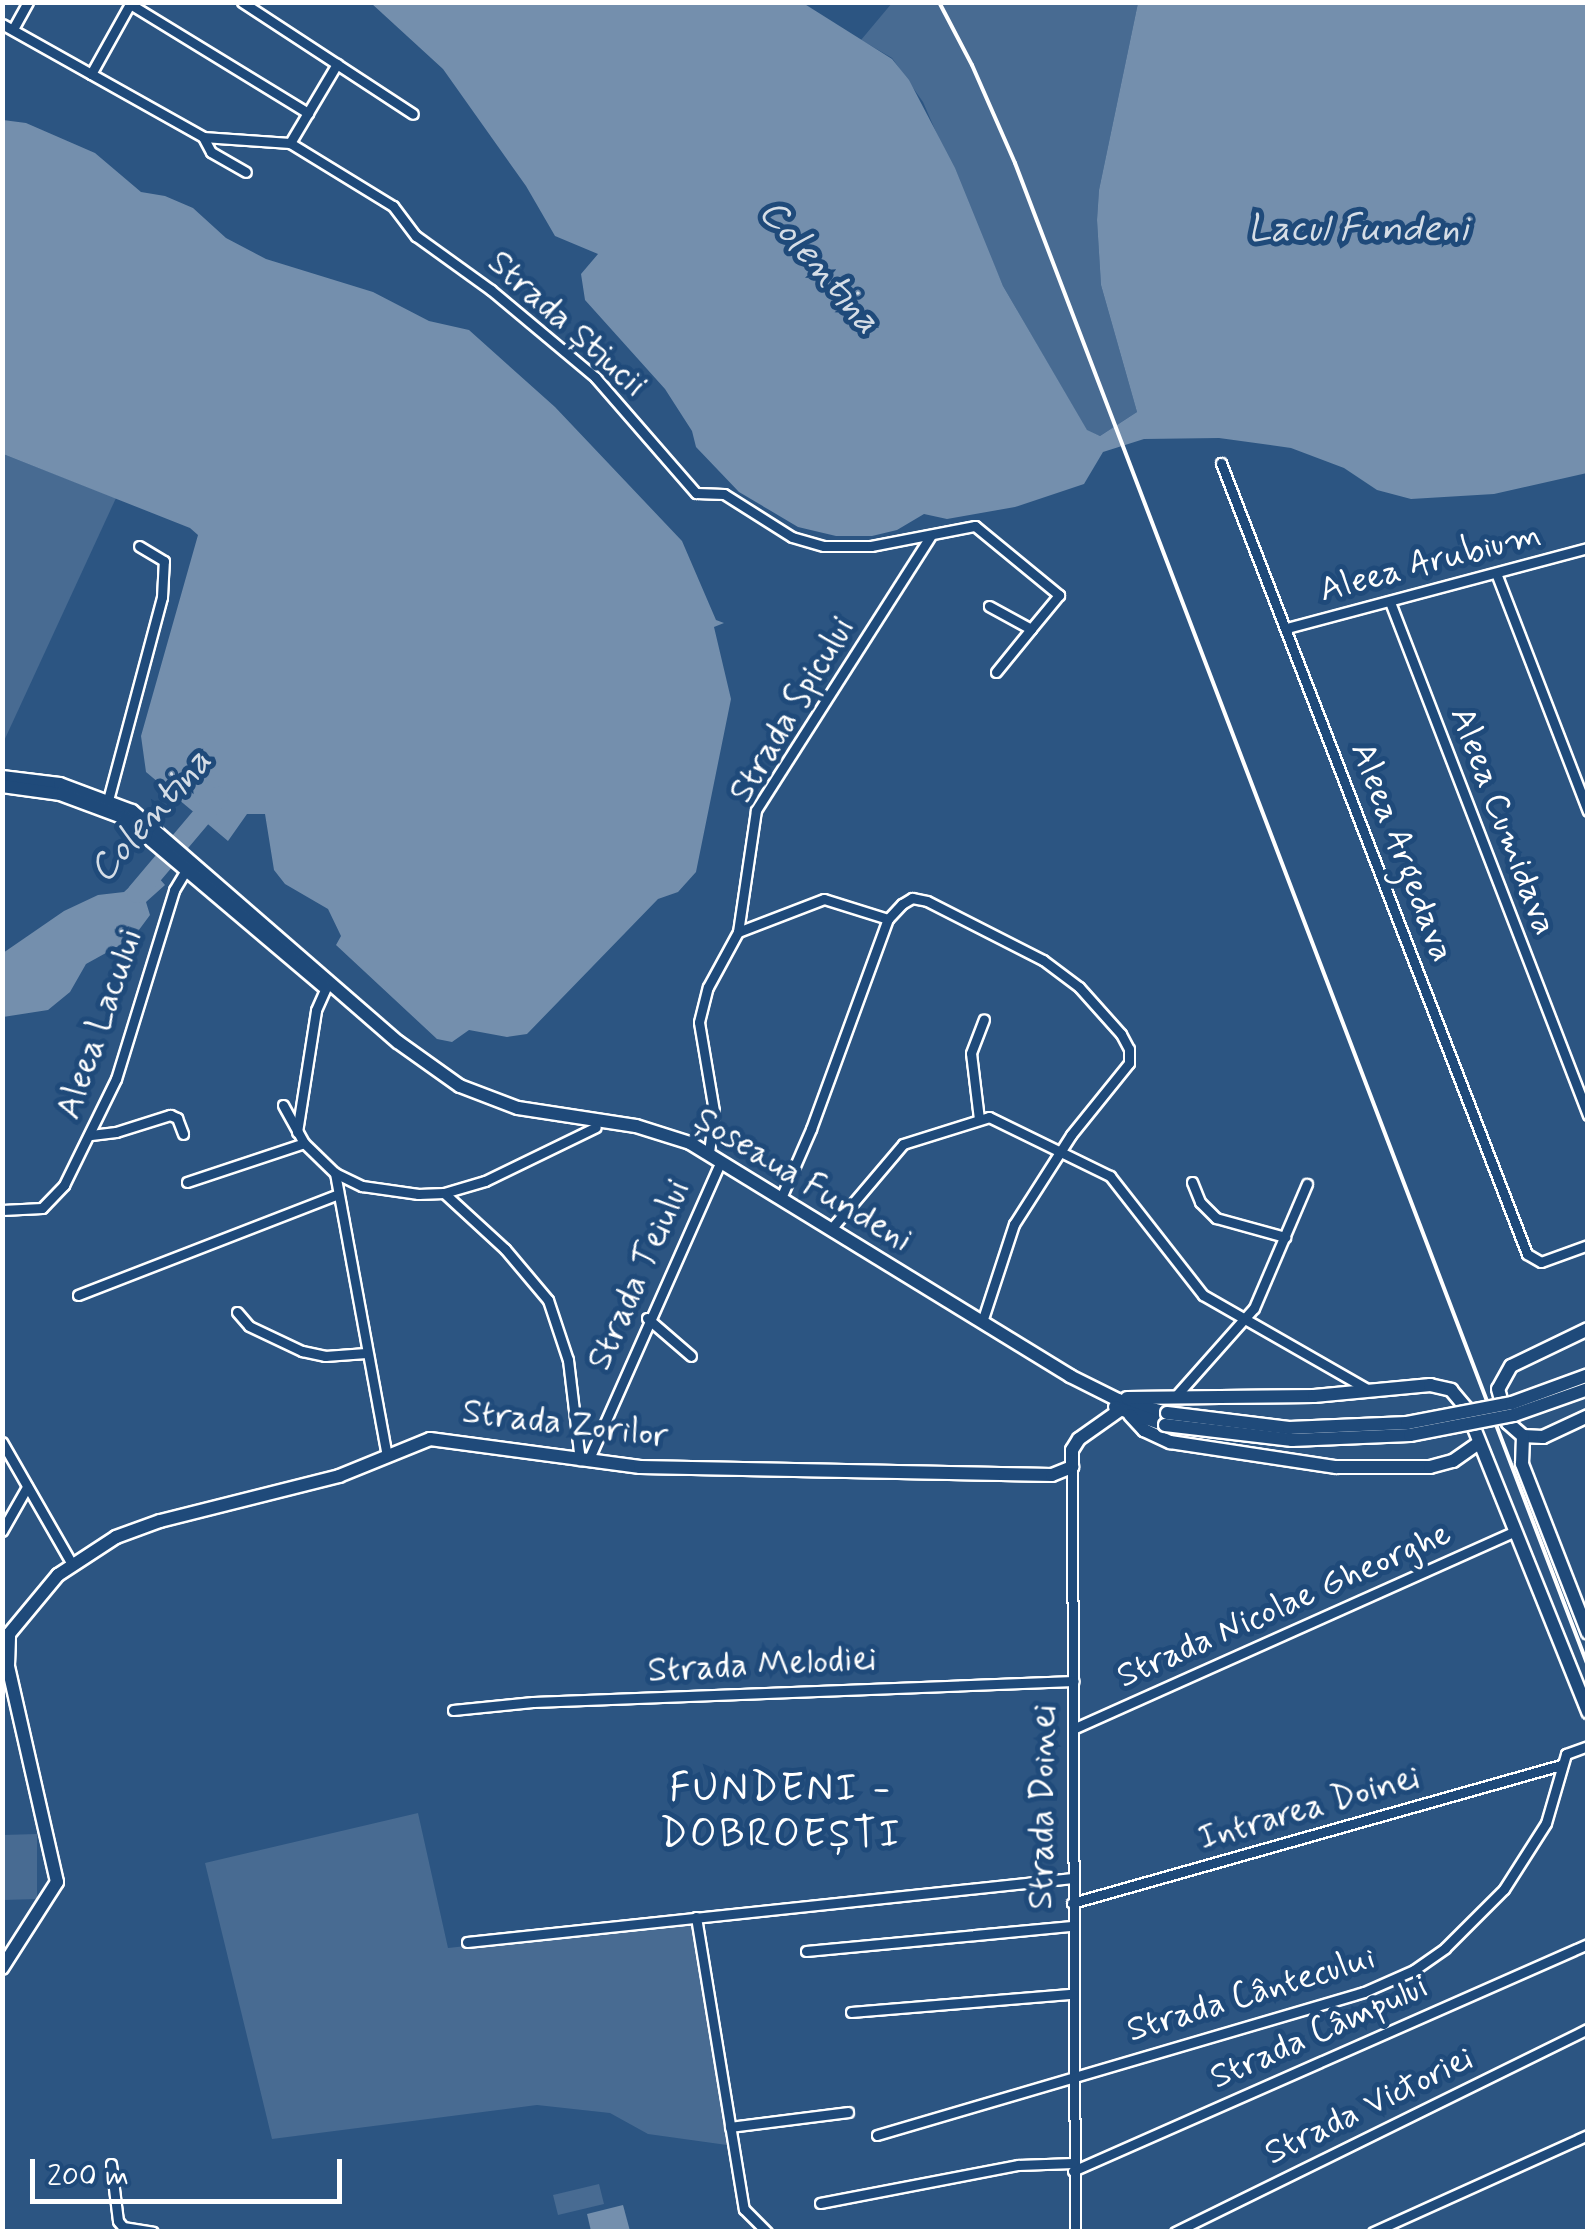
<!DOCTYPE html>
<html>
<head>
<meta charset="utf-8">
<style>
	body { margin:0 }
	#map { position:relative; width:1590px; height:2234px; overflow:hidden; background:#2c5582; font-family:Mynerve,sans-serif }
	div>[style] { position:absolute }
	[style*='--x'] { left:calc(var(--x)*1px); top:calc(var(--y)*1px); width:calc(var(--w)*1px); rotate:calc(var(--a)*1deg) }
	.green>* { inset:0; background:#486b92 }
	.water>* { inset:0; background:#748fad }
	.river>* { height:20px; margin:-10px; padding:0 10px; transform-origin:10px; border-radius:10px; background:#748fad }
	.roads { filter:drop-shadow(2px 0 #fff) drop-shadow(-2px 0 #fff) drop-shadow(0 2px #fff) drop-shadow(0 -2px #fff) }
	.street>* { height:9px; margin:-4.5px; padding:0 4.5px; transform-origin:4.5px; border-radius:4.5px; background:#1f4a7a }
	.secondary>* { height:12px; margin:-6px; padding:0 6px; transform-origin:6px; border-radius:6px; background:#1f4a7a }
	.rail>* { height:4px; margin:-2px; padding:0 2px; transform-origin:2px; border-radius:2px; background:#fff }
	.bridges { filter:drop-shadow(2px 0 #fff) drop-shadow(-2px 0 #fff) drop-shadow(0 2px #fff) drop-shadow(0 -2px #fff) }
	.secondary-bridge>* { height:12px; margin:-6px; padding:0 6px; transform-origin:6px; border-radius:6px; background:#1f4a7a }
	span { translate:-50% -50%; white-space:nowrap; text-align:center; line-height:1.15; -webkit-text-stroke:10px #1f4a7a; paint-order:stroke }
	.street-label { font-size:35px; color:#fff }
	.water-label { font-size:38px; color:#d5dde6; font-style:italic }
	.quarter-label { font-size:40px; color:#fff; letter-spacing:2.5px }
	.frame { position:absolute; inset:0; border:5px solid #fff; pointer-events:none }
	.scale { position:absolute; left:30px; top:2159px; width:312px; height:45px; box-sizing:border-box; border:5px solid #fff; border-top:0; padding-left:12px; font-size:30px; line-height:35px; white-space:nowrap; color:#fff; -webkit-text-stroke:8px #1f4a7a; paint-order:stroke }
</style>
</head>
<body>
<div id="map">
	<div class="green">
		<i style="clip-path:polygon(892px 3px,1138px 3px,1099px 190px,1097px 220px,1101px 285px,1137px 412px,1100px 436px,1087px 431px,1003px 286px,923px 102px,892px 58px,861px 40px)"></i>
		<i style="clip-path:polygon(3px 454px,116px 498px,3px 743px)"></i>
		<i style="clip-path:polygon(418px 1813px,448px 1948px,691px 1922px,727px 2145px,648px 2134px,610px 2113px,537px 2105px,272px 2139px,205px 1863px)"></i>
		<i style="clip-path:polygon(37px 1834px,37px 1899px,3px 1900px,3px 1835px)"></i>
		<i style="clip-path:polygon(599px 2184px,604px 2204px,558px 2215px,553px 2195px)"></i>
	</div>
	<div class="water">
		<i style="clip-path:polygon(371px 3px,803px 3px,892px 59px,909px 80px,955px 168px,1003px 286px,1087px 430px,1100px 436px,1137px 412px,1101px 285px,1097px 220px,1099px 190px,1138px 3px,1587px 3px,1587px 473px,1494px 494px,1411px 499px,1377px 490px,1344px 468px,1291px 448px,1219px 438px,1144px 439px,1103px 452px,1084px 484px,1015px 507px,947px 519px,924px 514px,897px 530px,872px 536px,836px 536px,798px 527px,739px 492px,696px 447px,692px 431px,665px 389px,585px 300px,581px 274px,598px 254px,555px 236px,526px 186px,443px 69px)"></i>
		<i style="clip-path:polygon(3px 120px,26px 123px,95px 153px,141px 192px,165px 196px,193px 208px,226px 238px,266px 259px,373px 292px,429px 321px,469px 330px,555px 407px,682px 541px,716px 620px,724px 623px,714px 627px,731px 699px,696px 872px,678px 892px,658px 899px,527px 1034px,507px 1037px,469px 1030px,452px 1042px,437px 1039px,336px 945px,341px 936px,328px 909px,285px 884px,274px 870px,265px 814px,247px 814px,228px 841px,146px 772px,141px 736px,198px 535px,190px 528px,3px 454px)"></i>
		<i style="clip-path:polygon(150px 868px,165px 885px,146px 902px,150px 915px,133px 938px,86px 964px,70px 992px,48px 1010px,3px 1017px,3px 953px,64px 911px,98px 895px,124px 892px)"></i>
		<i style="clip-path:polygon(623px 2205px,630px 2231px,591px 2231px,587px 2214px)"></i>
	</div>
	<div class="river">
		<i style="--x:137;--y:893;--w:126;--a:-49.8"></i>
	</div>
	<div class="roads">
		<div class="street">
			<i style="--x:242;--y:2;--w:204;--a:33.2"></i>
			<i style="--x:130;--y:4;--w:209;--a:31.5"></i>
			<i style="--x:2;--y:24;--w:231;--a:29.3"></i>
			<i style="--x:203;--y:137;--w:87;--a:3.9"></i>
			<i style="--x:290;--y:143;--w:121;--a:31.5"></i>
			<i style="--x:393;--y:206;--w:38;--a:53"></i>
			<i style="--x:416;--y:236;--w:92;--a:35.8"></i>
			<i style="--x:491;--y:290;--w:136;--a:39.9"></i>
			<i style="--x:595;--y:377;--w:154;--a:49"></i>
			<i style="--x:696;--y:493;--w:28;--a:2"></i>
			<i style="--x:724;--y:494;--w:80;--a:32.3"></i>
			<i style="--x:792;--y:537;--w:33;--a:16"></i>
			<i style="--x:824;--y:546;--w:47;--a:0"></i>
			<i style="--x:871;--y:546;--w:106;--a:-10.9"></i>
			<i style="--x:975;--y:526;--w:109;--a:39.4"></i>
			<i style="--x:1059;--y:595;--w:44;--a:129.5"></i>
			<i style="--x:1031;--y:629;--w:48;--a:-151.3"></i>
			<i style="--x:13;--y:29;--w:31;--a:-61"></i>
			<i style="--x:91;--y:74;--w:82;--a:-60.9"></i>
			<i style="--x:203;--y:137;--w:17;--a:62"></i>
			<i style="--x:211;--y:152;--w:40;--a:29.7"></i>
			<i style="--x:290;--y:143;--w:92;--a:-59.3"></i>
			<i style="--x:1221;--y:463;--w:848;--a:68.85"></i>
			<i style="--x:1527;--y:1254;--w:16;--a:30"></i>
			<i style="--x:1541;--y:1262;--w:50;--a:-19.9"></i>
			<i style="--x:1496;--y:573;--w:255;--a:68.9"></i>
			<i style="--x:1390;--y:602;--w:550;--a:68.9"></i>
			<i style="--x:1287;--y:628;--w:311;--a:-14.9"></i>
			<i style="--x:996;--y:672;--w:55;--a:-50.9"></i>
			<i style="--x:108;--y:800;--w:210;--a:-75.1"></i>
			<i style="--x:162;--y:597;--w:36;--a:-87"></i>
			<i style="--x:164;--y:561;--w:29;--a:-149"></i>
			<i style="--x:738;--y:932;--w:92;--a:-21"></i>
			<i style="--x:824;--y:899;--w:67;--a:17.4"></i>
			<i style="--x:283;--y:1105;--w:43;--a:61.1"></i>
			<i style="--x:304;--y:1143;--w:43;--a:44.1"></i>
			<i style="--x:335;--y:1173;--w:30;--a:26"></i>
			<i style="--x:362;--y:1186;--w:57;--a:8.1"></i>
			<i style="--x:418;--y:1194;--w:26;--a:-2"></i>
			<i style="--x:444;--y:1193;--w:43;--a:-16.3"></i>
			<i style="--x:485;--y:1181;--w:123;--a:-25.9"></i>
			<i style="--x:979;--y:1119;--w:66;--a:-96.9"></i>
			<i style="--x:971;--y:1053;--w:36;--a:-69"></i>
			<i style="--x:297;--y:1132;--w:123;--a:-81.1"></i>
			<i style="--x:316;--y:1010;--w:30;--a:-66"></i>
			<i style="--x:91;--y:1135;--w:25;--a:-7"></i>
			<i style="--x:116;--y:1132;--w:57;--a:-17.5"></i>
			<i style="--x:170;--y:1115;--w:8;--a:23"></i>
			<i style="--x:177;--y:1118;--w:17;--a:69"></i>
			<i style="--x:709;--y:1153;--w:42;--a:-83.2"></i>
			<i style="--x:714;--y:1111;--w:90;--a:-99.6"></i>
			<i style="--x:699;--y:1022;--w:36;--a:-76"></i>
			<i style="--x:708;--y:987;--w:63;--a:-61.4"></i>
			<i style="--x:738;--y:932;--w:123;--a:-81.6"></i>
			<i style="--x:756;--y:810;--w:324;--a:-57.5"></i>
			<i style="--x:335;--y:1173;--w:288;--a:79.6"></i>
			<i style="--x:187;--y:1182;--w:123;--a:-18.4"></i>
			<i style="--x:1192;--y:1182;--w:22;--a:68"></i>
			<i style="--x:1200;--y:1202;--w:23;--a:45"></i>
			<i style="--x:1216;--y:1218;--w:72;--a:15.4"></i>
			<i style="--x:444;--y:1193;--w:83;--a:42.6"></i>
			<i style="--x:505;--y:1249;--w:67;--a:49.9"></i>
			<i style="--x:548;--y:1300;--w:63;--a:71.6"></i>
			<i style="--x:568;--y:1360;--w:101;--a:83.2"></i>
			<i style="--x:781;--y:1198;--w:75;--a:-66.5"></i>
			<i style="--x:811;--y:1129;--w:224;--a:-69.9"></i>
			<i style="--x:888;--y:919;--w:21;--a:-47"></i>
			<i style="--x:902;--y:904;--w:12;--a:-31"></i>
			<i style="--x:912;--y:898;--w:15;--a:11"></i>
			<i style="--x:927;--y:901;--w:130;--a:27"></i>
			<i style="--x:1043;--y:960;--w:45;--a:36.9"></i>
			<i style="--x:1079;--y:987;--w:63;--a:48.2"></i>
			<i style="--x:1121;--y:1034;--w:17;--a:62"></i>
			<i style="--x:1129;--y:1049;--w:14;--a:90"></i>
			<i style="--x:1129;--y:1063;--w:92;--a:128.9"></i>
			<i style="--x:1071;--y:1135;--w:106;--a:122.6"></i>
			<i style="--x:1014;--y:1224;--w:103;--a:108.1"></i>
			<i style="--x:2;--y:1210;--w:40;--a:-2.9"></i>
			<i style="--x:42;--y:1208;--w:32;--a:-46"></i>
			<i style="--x:64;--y:1185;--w:118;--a:-63.9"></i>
			<i style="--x:116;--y:1079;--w:198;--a:-72.9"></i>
			<i style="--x:174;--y:890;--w:26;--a:-59"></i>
			<i style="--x:831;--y:1229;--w:111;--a:-49.7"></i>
			<i style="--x:903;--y:1144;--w:90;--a:-17.4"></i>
			<i style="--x:989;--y:1117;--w:135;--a:26"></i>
			<i style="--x:1110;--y:1176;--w:151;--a:52"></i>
			<i style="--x:1203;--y:1295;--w:191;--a:29.8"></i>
			<i style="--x:78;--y:1295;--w:277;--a:-21.2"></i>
			<i style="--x:237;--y:1312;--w:18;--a:49"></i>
			<i style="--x:249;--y:1326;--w:59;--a:25.3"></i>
			<i style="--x:302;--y:1351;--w:24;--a:12"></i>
			<i style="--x:325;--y:1356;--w:41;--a:-4.2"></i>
			<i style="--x:647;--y:1318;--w:58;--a:40.8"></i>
			<i style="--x:1174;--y:1398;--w:120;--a:-48.4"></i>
			<i style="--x:1254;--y:1308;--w:135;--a:-66.9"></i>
			<i style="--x:2;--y:1442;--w:141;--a:60.2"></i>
			<i style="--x:588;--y:1461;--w:321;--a:-66.1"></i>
			<i style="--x:1072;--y:1467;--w:765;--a:89.78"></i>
			<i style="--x:2;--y:1531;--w:51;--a:-60.4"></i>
			<i style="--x:453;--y:1710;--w:80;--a:-5.7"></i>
			<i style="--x:533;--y:1702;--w:541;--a:-2.22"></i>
			<i style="--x:1075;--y:1728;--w:482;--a:-24.1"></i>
			<i style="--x:1072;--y:1903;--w:508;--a:-15.76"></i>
			<i style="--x:696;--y:1917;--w:296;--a:80.7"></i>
			<i style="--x:744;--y:2209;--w:33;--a:45"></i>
			<i style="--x:467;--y:1942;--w:609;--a:-6.03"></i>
			<i style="--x:806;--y:1951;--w:267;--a:-5.4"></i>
			<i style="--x:851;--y:2012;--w:222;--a:-4.7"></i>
			<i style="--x:730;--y:2127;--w:119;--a:-7.2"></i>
			<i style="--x:877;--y:2135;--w:508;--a:-16.36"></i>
			<i style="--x:1364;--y:1992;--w:55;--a:-23.7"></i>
			<i style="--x:1414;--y:1970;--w:38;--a:-35"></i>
			<i style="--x:1445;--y:1948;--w:83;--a:-45"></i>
			<i style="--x:1504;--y:1889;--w:78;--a:-57.5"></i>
			<i style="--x:1546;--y:1823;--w:72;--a:-73.8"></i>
			<i style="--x:1566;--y:1754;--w:23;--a:-20"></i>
			<i style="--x:111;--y:2164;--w:57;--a:83"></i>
			<i style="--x:118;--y:2221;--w:8;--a:50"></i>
			<i style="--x:123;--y:2227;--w:30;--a:9"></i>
			<i style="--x:1073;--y:2171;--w:563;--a:-23.79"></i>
			<i style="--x:820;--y:2203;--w:202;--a:-10.9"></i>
			<i style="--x:1018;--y:2165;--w:55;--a:-2.1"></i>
			<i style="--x:1175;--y:2232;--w:460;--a:-26.2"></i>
			<i style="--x:1373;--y:2232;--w:236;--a:-24.3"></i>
		</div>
		<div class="secondary">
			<i style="--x:2;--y:777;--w:58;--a:6.9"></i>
			<i style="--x:60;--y:784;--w:77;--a:20.6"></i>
			<i style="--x:132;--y:811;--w:352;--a:41"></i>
			<i style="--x:398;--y:1042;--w:76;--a:35.4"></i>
			<i style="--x:460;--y:1086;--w:62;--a:20.8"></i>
			<i style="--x:518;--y:1108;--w:119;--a:8.7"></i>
			<i style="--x:636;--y:1126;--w:57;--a:17.5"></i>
			<i style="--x:690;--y:1143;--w:446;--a:31.5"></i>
			<i style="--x:1070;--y:1376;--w:54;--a:26.6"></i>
			<i style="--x:1118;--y:1400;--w:51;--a:14.9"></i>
			<i style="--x:2;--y:786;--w:59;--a:7.9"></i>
			<i style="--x:60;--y:794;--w:69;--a:20.3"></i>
			<i style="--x:125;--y:818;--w:260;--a:40.3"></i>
			<i style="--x:1588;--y:1329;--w:85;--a:154.3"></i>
			<i style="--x:1511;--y:1366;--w:26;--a:119"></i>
			<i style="--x:1498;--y:1389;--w:35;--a:74"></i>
			<i style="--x:1508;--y:1423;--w:20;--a:41"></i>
			<i style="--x:1523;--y:1436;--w:20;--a:3"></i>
			<i style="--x:1543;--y:1437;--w:50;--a:-25"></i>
			<i style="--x:1127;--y:1398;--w:187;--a:-0.6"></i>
			<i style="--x:1314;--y:1396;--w:117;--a:-5.4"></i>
			<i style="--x:1430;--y:1385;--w:22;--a:13"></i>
			<i style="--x:1451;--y:1390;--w:23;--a:50"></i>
			<i style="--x:1466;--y:1408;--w:328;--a:68.1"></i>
			<i style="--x:1115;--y:1407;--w:53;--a:19.8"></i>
			<i style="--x:1130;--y:1415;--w:21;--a:47"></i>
			<i style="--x:1144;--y:1430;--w:29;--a:25"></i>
			<i style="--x:1170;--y:1442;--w:168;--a:8.6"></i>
			<i style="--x:1336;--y:1467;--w:94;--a:0"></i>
			<i style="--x:1430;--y:1467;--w:24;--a:-15"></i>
			<i style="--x:1453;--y:1461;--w:32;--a:-35"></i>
			<i style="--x:1523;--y:1436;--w:28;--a:92"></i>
			<i style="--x:1522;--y:1464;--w:181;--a:68.7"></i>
			<i style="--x:2;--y:1968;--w:102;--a:-57.4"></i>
			<i style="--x:57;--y:1882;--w:221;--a:-102.8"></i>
			<i style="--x:8;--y:1666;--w:32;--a:-88"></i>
			<i style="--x:9;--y:1634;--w:77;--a:-50.3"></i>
			<i style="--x:58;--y:1575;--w:69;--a:-33.2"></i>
			<i style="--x:116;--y:1537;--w:47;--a:-20"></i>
			<i style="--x:160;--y:1521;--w:185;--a:-14.1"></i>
			<i style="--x:339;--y:1476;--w:98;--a:-22.1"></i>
			<i style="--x:430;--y:1439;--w:212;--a:7.6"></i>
			<i style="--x:640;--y:1467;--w:412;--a:1.1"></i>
			<i style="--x:1052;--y:1475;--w:22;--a:-22"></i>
			<i style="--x:1072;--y:1467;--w:17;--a:-90"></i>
			<i style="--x:1072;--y:1450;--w:13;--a:-58"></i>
			<i style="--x:1079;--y:1439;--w:50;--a:-35.3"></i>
		</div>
	</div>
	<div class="rail">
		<i style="--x:939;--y:2;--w:71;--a:62.4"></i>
		<i style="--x:972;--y:65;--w:107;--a:66.3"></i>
		<i style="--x:1015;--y:163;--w:1609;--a:69.13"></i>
	</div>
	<div class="bridges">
		<div class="secondary-bridge">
			<i style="--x:1167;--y:1413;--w:123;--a:7"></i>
			<i style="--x:1289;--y:1428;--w:118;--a:-2.4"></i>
			<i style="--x:1407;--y:1423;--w:107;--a:-10.8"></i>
			<i style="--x:1512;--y:1403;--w:81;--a:-20.2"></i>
			<i style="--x:1165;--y:1425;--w:128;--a:6.7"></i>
			<i style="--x:1292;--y:1440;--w:118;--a:-2.4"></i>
			<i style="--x:1410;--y:1435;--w:106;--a:-10.9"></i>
			<i style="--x:1514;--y:1415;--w:78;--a:-19.4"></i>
		</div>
	</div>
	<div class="street-label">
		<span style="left:567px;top:324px;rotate:42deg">Strada Știucii</span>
		<span style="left:1430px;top:562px;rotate:-15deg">Aleea Arubium</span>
		<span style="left:792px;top:710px;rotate:-59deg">Strada Spicului</span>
		<span style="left:1503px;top:821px;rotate:69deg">Aleea Cumidava</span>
		<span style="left:1402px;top:852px;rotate:69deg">Aleea Argedava</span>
		<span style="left:100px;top:1024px;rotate:-71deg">Aleea Lacului</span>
		<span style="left:803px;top:1180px;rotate:31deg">Șoseaua Fundeni</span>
		<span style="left:639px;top:1275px;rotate:-66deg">Strada Teiului</span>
		<span style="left:565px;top:1424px;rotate:7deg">Strada Zorilor</span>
		<span style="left:1284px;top:1605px;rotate:-24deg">Strada Nicolae Gheorghe</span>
		<span style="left:762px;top:1665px;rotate:-3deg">Strada Melodiei</span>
		<span style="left:1043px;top:1807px;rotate:-89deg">Strada Doinei</span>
		<span style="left:1309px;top:1808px;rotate:-16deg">Intrarea Doinei</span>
		<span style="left:1251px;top:1994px;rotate:-17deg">Strada Cântecului</span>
		<span style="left:1319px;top:2032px;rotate:-24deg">Strada Câmpului</span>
		<span style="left:1369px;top:2106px;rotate:-26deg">Strada Victoriei</span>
	</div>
	<div class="water-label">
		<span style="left:1358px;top:230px">Lacul Fundeni</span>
		<span style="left:819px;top:267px;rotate:49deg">Colentina</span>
		<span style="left:151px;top:816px;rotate:-49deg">Colentina</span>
	</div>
	<div class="quarter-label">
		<span style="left:781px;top:1812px">FUNDENI -<br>DOBROEȘTI</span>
	</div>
	<div class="frame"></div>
	<div class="scale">200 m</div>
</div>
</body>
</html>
